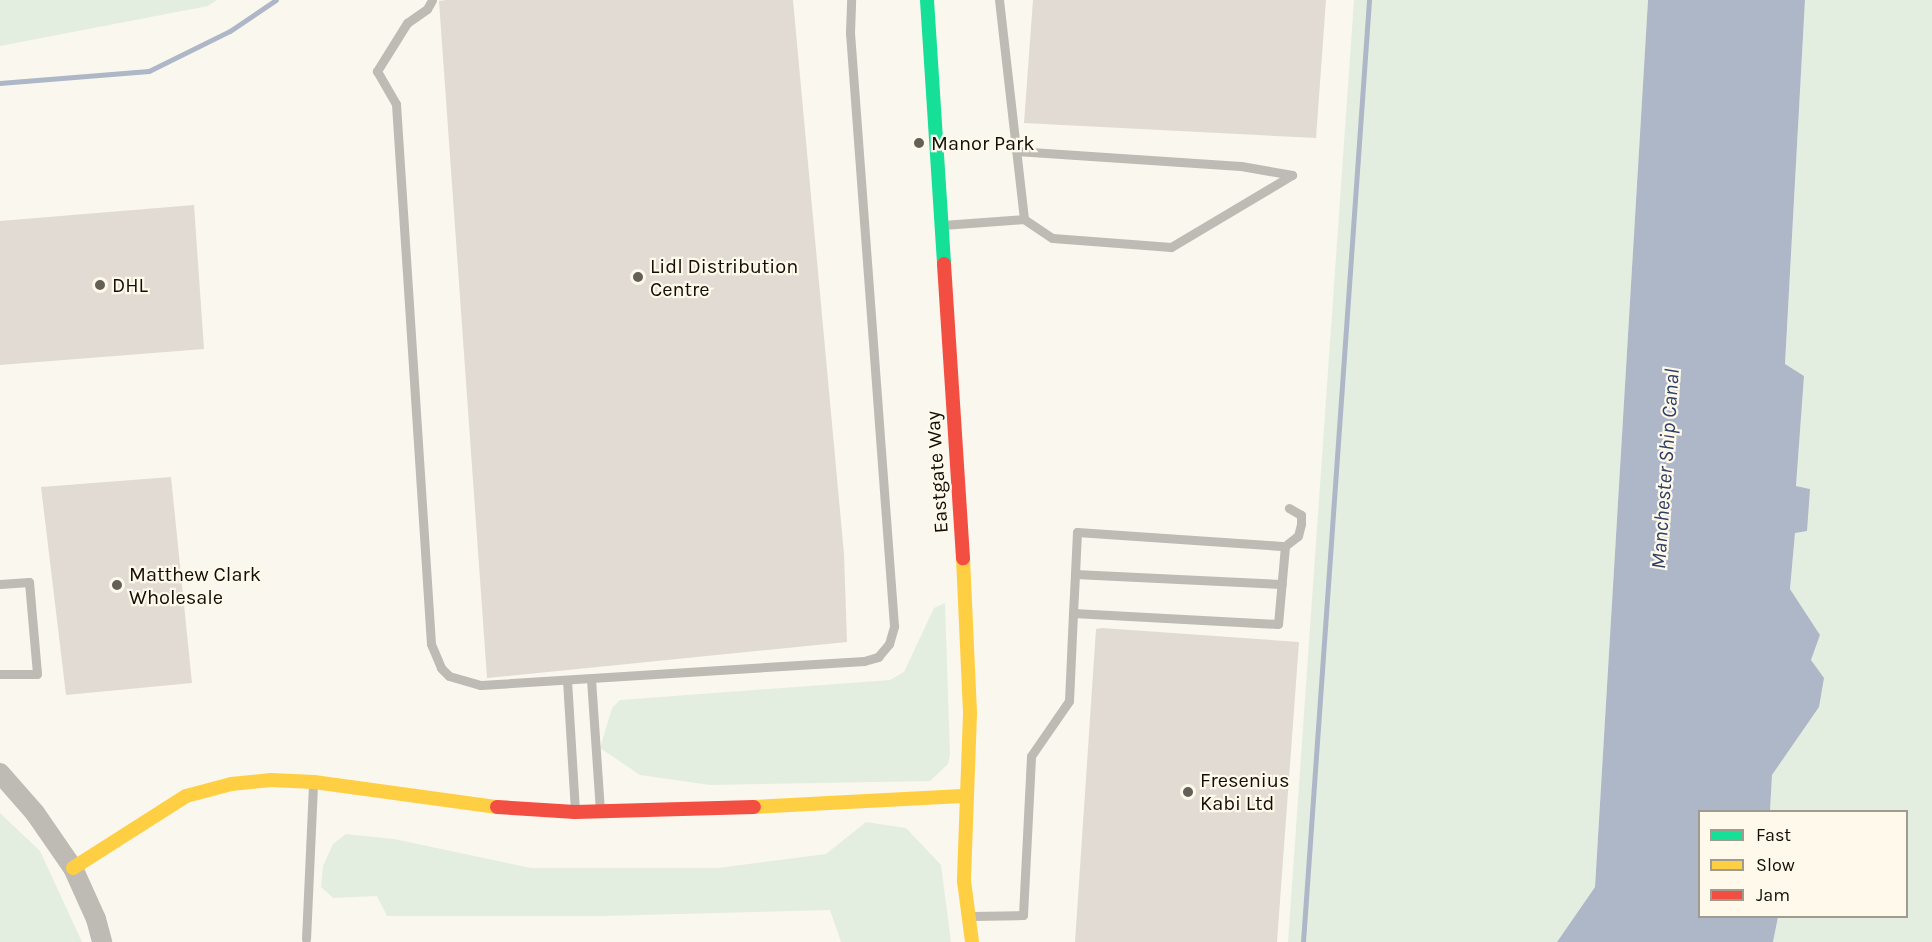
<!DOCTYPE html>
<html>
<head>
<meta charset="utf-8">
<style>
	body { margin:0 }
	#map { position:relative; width:1932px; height:942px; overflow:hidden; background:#faf7ee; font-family:Karla,sans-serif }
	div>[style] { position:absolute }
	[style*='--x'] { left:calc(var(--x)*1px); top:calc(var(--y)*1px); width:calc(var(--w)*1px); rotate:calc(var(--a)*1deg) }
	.green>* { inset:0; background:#e3eee1 }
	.water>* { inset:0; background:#aeb7c7 }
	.stream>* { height:4.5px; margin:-2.25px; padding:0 2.25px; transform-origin:2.25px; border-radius:2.25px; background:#aeb7c7 }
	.building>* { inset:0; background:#e1dbd4 }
	.lane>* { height:9px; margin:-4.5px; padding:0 4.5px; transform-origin:4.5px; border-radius:4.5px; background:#bebab4 }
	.street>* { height:20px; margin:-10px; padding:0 10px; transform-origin:10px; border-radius:10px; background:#bebab4 }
	.fast>* { height:14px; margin:-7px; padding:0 7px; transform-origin:7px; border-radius:7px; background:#16e098 }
	.slow>* { height:14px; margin:-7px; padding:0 7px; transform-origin:7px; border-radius:7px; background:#ffcf43 }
	.jam>* { height:14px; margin:-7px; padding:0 7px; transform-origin:7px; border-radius:7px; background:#f24e42 }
	.dots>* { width:16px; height:16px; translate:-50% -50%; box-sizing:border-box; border:3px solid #fef9ea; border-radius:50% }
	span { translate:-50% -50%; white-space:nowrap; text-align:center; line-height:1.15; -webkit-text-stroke:4.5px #fef9ea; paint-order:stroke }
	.poi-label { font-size:20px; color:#100e06 }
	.left { translate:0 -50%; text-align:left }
	.street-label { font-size:20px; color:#100e06 }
	.water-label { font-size:21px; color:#2d3f67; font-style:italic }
	.legend { position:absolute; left:1698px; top:810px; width:210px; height:108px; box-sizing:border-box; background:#fef9ea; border:2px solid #9f9b8f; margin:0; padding:8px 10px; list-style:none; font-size:18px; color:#100e06 }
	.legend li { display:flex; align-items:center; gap:12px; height:30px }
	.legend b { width:30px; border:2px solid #9f9b8f }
</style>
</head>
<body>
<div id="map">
	<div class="green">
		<i style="clip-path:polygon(0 0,217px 0,208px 6px,0 46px)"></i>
		<i style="clip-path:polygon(1354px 0,1648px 0,1595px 887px,1557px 942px,1288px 942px)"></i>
		<i style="clip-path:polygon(1805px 0,1932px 0,1932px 942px,1773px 942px,1778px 917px,1906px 916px,1906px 812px,1770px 812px,1772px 775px,1819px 707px,1811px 660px,1820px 635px,1790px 589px,1795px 532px,1810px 489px,1796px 486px,1804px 376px,1785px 365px)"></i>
		<i style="clip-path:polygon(945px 603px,950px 755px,948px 764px,930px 781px,710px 785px,640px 775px,600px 748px,612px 708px,620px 700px,890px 680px,904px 672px,934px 608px)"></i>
		<i style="clip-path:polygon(0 813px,40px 851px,82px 942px,0 942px)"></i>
		<i style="clip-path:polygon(866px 822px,906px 828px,941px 865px,951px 942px,841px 942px,830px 910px,604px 916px,387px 916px,377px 896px,333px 898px,321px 887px,323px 866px,333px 844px,346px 834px,394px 839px,531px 868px,718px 868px,826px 854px)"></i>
	</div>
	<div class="water">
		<i style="clip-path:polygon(1648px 0,1805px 0,1785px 364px,1804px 376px,1796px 486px,1810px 489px,1807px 531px,1795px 533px,1790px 589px,1820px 635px,1811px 660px,1824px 678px,1819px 707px,1772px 775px,1770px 811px,1700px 812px,1700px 916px,1778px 917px,1773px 942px,1557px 942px,1595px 887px)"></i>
	</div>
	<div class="stream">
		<i style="--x:0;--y:83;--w:149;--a:-4.6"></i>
		<i style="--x:149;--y:71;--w:90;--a:-26.3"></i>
		<i style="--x:230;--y:31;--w:55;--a:-34"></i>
		<i style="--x:1303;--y:942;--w:944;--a:-85.99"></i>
	</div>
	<div class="building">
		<i style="clip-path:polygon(446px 0,793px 0,844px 554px,847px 642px,487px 678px,439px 1px)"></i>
		<i style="clip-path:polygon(1033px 0,1326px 0,1316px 138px,1024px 123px)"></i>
		<i style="clip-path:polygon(194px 205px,204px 349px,0 365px,0 221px)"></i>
		<i style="clip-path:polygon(171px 477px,192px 683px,66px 695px,41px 487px)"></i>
		<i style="clip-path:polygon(1102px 628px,1299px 642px,1277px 942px,1075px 942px,1096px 629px)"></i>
	</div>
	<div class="lane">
		<i style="--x:432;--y:0;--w:10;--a:119"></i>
		<i style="--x:427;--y:9;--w:24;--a:145"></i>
		<i style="--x:407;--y:23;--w:57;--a:122"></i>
		<i style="--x:377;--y:71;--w:38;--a:60"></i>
		<i style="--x:396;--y:104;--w:541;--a:86.29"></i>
		<i style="--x:431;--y:644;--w:26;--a:67"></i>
		<i style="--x:441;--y:668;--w:11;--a:45"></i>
		<i style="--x:449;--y:676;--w:33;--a:16"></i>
		<i style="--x:481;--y:685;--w:384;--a:-3.6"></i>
		<i style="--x:864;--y:661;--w:15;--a:-16"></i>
		<i style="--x:878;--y:657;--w:17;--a:-50"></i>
		<i style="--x:889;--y:644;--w:19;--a:-74"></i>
		<i style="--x:894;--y:626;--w:595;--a:-94.24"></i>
		<i style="--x:850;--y:33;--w:33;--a:-88"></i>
		<i style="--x:1016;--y:151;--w:225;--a:3.8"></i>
		<i style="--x:1241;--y:166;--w:52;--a:10"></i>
		<i style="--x:1292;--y:175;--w:141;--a:149.2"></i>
		<i style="--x:1171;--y:247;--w:119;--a:-175.7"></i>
		<i style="--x:1052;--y:238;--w:34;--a:-146"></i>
		<i style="--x:943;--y:225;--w:81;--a:-4.2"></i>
		<i style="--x:1024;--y:219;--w:220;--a:-96.5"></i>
		<i style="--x:1285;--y:546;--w:16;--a:-38"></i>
		<i style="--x:1298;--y:536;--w:12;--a:-76"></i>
		<i style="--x:1301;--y:524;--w:9;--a:-90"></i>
		<i style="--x:1301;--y:515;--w:14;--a:-150"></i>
		<i style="--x:1075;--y:574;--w:207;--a:2.8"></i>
		<i style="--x:0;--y:584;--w:29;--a:-4"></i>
		<i style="--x:29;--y:582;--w:92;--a:85"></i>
		<i style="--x:37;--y:674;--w:37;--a:180"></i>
		<i style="--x:591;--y:679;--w:132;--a:86.1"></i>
		<i style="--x:567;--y:680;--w:130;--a:86.5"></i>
		<i style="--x:972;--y:916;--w:51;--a:-1.1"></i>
		<i style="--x:1023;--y:915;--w:159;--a:-87.1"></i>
		<i style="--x:1031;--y:756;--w:67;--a:-55.4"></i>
		<i style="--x:1069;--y:701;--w:88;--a:-87.4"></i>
		<i style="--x:1073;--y:613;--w:39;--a:-87"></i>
		<i style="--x:1075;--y:574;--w:42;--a:-87.3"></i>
		<i style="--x:1077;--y:532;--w:208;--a:3.9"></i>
		<i style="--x:1285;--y:546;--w:78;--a:95.1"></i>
		<i style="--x:1278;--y:624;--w:205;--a:-176.9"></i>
		<i style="--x:306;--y:939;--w:155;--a:-87.4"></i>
	</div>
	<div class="street">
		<i style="--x:0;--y:773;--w:53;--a:48.8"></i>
		<i style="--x:35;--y:813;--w:67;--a:55.4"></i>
		<i style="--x:73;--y:868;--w:56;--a:65.7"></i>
		<i style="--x:96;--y:919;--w:24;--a:75"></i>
	</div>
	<div class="fast">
		<i style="--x:927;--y:0;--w:265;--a:86.3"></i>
	</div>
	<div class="slow">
		<i style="--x:963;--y:558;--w:156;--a:87.4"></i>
		<i style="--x:970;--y:714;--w:167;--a:92.1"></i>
		<i style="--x:964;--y:881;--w:62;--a:82.5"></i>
		<i style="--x:754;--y:807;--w:213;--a:-3"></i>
		<i style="--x:73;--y:868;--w:134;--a:-32.5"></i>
		<i style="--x:186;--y:796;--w:47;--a:-14.9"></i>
		<i style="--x:231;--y:784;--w:40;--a:-5.7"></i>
		<i style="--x:271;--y:780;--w:43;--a:2.7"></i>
		<i style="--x:314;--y:782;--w:185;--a:7.8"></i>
	</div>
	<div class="jam">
		<i style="--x:944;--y:264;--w:295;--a:86.3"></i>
		<i style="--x:497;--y:807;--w:78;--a:3.7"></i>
		<i style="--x:575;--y:812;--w:179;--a:-1.6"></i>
	</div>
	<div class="dots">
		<i style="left:919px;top:143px;background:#626057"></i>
		<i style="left:638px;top:277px;background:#626057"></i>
		<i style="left:100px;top:285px;background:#626057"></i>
		<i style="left:117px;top:585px;background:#626057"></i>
		<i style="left:1188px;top:792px;background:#626057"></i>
	</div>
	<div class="poi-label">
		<span class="left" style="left:931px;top:143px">Manor Park</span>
		<span class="left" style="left:650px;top:278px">Lidl Distribution<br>Centre</span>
		<span class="left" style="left:112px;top:285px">DHL</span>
		<span class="left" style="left:129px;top:586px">Matthew Clark<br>Wholesale</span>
		<span class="left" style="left:1200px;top:792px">Fresenius<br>Kabi Ltd</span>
	</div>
	<div class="street-label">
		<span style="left:937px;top:472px;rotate:-94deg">Eastgate Way</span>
	</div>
	<div class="water-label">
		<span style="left:1665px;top:469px;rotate:-86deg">Manchester Ship Canal</span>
	</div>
	<ul class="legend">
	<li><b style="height:8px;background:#16e098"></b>Fast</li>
	<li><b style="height:8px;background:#ffcf43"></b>Slow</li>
	<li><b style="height:8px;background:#f24e42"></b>Jam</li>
	</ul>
</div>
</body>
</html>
